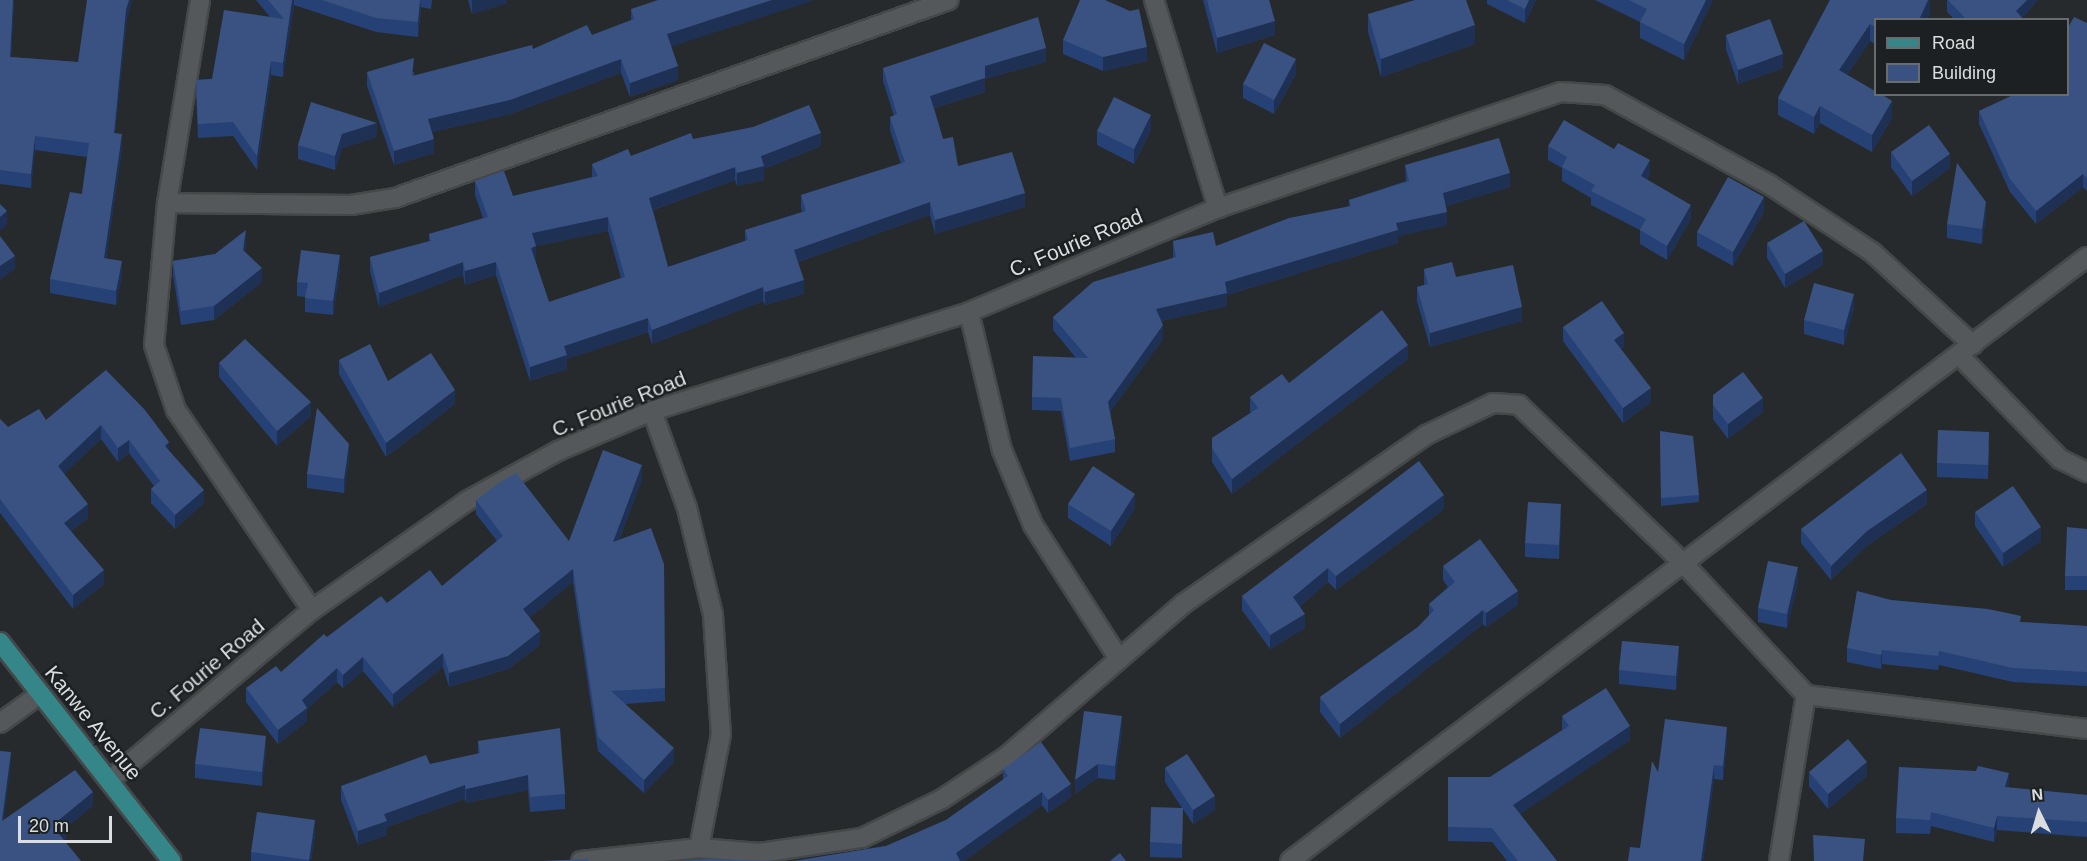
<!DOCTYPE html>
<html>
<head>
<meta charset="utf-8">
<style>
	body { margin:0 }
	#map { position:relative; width:2087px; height:861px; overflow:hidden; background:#272a2c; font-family:Arial,sans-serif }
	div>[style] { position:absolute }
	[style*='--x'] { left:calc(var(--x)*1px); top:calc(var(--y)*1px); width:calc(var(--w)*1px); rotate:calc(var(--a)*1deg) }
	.roads { filter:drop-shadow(2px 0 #454849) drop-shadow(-2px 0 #454849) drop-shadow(0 2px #454849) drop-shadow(0 -2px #454849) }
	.minor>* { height:18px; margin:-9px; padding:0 9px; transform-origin:9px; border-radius:9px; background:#54585a }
	.major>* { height:18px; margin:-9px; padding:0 9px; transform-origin:9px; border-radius:9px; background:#348688 }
	.wall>* { inset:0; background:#264176 }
	.shaded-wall>* { inset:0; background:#1e3154 }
	.building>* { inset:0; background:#395281 }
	span { translate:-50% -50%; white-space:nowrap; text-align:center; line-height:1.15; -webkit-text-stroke:5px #1d2022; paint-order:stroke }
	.street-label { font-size:21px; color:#dbdedf }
	.legend { position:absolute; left:1874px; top:18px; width:195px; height:78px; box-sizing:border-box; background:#1d2022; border:2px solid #696c6e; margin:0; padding:8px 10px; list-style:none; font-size:18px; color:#dbdedf }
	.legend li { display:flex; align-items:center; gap:12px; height:30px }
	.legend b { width:30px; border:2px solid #696c6e }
	.north { position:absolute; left:2009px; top:783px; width:60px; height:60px; -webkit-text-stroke:4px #1d2022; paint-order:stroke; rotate:355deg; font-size:16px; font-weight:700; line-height:24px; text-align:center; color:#dbdedf }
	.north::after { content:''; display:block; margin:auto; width:21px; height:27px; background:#dbdedf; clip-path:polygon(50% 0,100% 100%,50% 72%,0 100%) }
	.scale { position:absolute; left:18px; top:816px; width:94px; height:27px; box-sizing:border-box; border:3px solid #dbdedf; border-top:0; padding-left:8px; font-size:18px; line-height:21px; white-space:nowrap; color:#dbdedf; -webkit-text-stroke:4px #1d2022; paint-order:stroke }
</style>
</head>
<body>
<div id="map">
	<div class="roads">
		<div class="minor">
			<i style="--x:200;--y:0;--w:206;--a:99.2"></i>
			<i style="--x:167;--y:203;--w:143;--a:95.2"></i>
			<i style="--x:154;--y:345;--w:69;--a:71.3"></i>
			<i style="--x:176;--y:410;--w:242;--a:55.8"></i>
			<i style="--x:1154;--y:0;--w:218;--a:72.9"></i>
			<i style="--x:167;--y:203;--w:184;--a:0.6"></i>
			<i style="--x:351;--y:205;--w:45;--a:-9"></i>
			<i style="--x:395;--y:198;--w:588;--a:-19.67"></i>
			<i style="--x:969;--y:312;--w:142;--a:76.6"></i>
			<i style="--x:1002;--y:450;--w:81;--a:67.5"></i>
			<i style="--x:1033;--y:525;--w:159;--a:57.3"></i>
			<i style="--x:1959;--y:355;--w:145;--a:45.8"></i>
			<i style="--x:2060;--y:459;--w:30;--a:26"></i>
			<i style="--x:652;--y:411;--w:103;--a:70.2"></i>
			<i style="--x:687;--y:508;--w:110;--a:76.3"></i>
			<i style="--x:713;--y:615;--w:119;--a:86.2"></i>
			<i style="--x:721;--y:734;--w:116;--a:100.9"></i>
			<i style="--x:0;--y:723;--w:49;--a:-35.9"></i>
			<i style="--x:111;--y:779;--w:263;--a:-40.1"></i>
			<i style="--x:312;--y:610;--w:189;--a:-35.1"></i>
			<i style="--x:467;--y:501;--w:104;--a:-28.8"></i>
			<i style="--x:558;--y:451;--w:102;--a:-23.1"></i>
			<i style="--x:652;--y:411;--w:332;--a:-17.3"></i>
			<i style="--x:969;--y:312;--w:270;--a:-22.7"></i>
			<i style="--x:1218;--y:208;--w:362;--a:-18.7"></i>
			<i style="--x:1561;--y:92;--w:44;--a:3.9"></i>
			<i style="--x:1605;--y:95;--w:188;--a:28.6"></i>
			<i style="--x:1770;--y:185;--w:122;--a:33.3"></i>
			<i style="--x:1872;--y:252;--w:137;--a:42.6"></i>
			<i style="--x:581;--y:861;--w:119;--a:-6.3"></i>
			<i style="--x:699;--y:848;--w:61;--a:4.7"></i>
			<i style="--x:760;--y:853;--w:103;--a:-8.4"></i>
			<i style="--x:862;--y:838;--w:89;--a:-26"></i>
			<i style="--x:942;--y:799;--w:78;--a:-33.5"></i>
			<i style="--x:1007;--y:756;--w:233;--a:-40.8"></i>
			<i style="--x:1183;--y:604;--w:296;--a:-34.8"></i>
			<i style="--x:1426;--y:435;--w:74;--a:-25.5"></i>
			<i style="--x:1493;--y:403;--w:26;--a:4"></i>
			<i style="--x:1519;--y:405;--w:228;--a:43.9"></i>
			<i style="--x:1683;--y:563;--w:180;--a:47"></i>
			<i style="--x:1806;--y:695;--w:283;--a:6.9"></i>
			<i style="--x:1290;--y:861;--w:1000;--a:-37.16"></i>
			<i style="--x:1779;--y:861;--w:168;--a:-80.8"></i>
		</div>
		<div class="major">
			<i style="--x:0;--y:642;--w:278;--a:51.9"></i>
		</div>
	</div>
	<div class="wall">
		<i style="clip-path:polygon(0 0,14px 0,11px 57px,78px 62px,126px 25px,115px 133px,122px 148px,106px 259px,122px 275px,116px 305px,50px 293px,50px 279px,82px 194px,87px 157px,35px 150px,31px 188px,0 184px)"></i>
		<i style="clip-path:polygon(256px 0,432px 0,431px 9px,421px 7px,418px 37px,376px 32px,294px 5px,283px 77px,271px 75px,257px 170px,233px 136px,198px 138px,196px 94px,196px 80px,212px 79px,270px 17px)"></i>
		<i style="clip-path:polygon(468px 0,507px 0,507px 3px,472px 14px)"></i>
		<i style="clip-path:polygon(1203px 0,1269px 0,1275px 35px,1217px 53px)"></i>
		<i style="clip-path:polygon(1487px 0,1536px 0,1525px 23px,1487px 4px)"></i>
		<i style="clip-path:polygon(1595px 0,1713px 0,1684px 60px,1640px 38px,1640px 22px)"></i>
		<i style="clip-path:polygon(1830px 0,1930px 0,1930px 14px,1875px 20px,1875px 44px,1870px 41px,1847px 75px,1892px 118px,1872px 152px,1820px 123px,1814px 134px,1778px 115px,1778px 98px)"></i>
		<i style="clip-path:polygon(1947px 0,2038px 0,2022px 18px,2024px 20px,1955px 20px,1947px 12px)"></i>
		<i style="clip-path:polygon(631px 9px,671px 46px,678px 80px,630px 97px,621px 73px,510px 114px,432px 132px,434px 153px,394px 165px,367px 86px,367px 72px,414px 72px,414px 76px,533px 49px,592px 35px,631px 21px)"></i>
		<i style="clip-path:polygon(1368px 14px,1475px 44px,1381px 77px,1368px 32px)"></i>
		<i style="clip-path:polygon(2087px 23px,2087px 191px,2083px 187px,2036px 224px,2010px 192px,1979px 124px,1979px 111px,2010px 97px,2010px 94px,2067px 94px)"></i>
		<i style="clip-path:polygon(1726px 35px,1783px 68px,1738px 84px,1726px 49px)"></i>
		<i style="clip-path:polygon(1063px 40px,1147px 61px,1103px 71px,1063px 54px)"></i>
		<i style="clip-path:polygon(evenodd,1046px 62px,985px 79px,985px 92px,934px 108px,943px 139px,958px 166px,1025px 207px,935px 234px,930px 215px,798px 262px,804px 294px,765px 305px,763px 301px,652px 344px,648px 332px,567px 359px,567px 369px,530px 381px,496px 275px,465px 285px,463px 275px,379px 307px,370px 271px,370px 257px,429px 241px,429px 234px,483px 218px,475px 195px,475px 181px,513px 196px,592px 177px,592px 164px,631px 156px,693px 139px,821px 146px,764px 169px,764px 180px,737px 186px,735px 180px,653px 210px,668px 267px,745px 241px,745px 230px,802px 212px,801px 208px,801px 195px,901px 164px,890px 130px,890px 117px,894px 116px,883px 81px,883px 68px,1046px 62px,608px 231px,621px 278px,549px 302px,535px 260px,536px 260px,536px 246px,608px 231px)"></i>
		<i style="clip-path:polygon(1296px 74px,1274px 114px,1243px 98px,1243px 84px)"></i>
		<i style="clip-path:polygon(1151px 130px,1134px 164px,1097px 145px,1097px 131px)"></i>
		<i style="clip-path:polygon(377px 137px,342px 148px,335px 170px,298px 159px,298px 145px)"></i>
		<i style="clip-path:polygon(1548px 146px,1650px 174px,1647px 180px,1691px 219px,1667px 260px,1640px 244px,1640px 230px,1591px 205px,1591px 198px,1562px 181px,1562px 168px,1548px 160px)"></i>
		<i style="clip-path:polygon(1891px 152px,1950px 168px,1912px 196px,1891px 167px)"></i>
		<i style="clip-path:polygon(1405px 165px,1510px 187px,1446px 206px,1447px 225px,1398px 236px,1398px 243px,1227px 295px,1227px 306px,1161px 321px,1163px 339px,1110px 412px,1115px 439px,1115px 452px,1070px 461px,1061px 411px,1032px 410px,1032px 397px,1076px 358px,1053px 330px,1053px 317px,1173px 258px,1173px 241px,1216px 246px,1349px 206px,1349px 200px,1406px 181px)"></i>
		<i style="clip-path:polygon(1764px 212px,1733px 266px,1697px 246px,1697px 232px)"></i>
		<i style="clip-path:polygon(1986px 216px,1982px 244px,1947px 238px,1947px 224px)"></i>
		<i style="clip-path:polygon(1767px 243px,1823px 265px,1785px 288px,1767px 258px)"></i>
		<i style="clip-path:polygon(246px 244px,245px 252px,262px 282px,214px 320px,181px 325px,173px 275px,173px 261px,215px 254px)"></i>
		<i style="clip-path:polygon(340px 269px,333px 315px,305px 312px,305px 297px,297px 296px,297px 282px)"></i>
		<i style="clip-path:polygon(1424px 269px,1456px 277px,1522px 321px,1430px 347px,1417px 301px,1417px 287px,1424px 285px)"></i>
		<i style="clip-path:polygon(1854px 308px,1844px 345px,1804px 334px,1804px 320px)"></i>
		<i style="clip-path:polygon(1563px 327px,1624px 347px,1621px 349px,1651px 402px,1623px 423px,1563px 341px)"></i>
		<i style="clip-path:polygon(1408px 359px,1232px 494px,1212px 462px,1212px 438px,1251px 413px,1250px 411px,1250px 397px,1289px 383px)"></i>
		<i style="clip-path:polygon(339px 360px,388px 381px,455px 404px,386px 457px,339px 374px)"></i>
		<i style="clip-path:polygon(219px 363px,311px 416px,277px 446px,219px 377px)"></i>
		<i style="clip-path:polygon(106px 370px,169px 451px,204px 503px,175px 529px,151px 503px,151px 489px,154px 486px,129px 453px,118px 462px,101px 439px,64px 474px,88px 518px,71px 531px,104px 584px,73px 609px,0 513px,0 419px,8px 427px,46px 420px)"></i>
		<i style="clip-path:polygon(1713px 395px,1763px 412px,1728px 439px,1713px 419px)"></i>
		<i style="clip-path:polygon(1660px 431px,1699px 495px,1699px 502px,1661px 506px)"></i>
		<i style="clip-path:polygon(1989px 446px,1988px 479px,1937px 477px,1937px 463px)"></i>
		<i style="clip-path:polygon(349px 458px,344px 493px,307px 488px,307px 474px)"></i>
		<i style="clip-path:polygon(642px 479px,619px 540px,664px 564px,665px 701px,625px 704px,674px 762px,644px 793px,598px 751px,573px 582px,529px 618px,540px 645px,508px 669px,449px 687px,443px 667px,393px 707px,363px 671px,343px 688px,337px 682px,307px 709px,307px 721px,278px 744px,246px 702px,246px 688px,281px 672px,327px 637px,387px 603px,442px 586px,497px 541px,476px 514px,476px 500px,569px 541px)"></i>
		<i style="clip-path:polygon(1068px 504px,1135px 508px,1111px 546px,1068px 518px)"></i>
		<i style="clip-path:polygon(1927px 504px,1867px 546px,1831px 580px,1801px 543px,1801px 529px)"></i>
		<i style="clip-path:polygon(1444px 509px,1336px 590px,1328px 582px,1300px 606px,1305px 628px,1270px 649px,1242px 610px,1242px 596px)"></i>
		<i style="clip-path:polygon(1975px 512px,2041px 541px,2003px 567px,1975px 526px)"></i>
		<i style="clip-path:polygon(1561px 518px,1559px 559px,1525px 557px,1525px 543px)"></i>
		<i style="clip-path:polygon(2087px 529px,2087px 590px,2065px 590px,2065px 576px)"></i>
		<i style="clip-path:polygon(1443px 566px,1518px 605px,1486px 627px,1483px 624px,1340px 738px,1320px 712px,1320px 697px,1418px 627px,1429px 616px,1429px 604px,1448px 587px,1443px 580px)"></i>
		<i style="clip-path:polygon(1798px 581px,1787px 628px,1758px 622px,1758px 608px)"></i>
		<i style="clip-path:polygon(1891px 600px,2021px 622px,2087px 626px,2087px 686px,2013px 682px,1939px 665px,1938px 670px,1882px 664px,1881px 669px,1847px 662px,1847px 648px)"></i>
		<i style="clip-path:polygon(1679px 660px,1676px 690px,1619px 684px,1619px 670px)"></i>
		<i style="clip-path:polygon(1562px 716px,1630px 740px,1520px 814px,1557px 861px,1507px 861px,1492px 842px,1448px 841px,1448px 777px,1490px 777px,1562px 730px)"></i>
		<i style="clip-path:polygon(1122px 730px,1115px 780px,1098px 778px,1075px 794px)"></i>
		<i style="clip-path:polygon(478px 741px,565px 794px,565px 809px,530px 812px,528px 790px,466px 803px,465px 799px,387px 827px,387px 835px,358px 845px,341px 800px,341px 786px,430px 764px,478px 754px)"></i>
		<i style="clip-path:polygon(1727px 741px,1723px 780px,1714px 779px,1703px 861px,1628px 861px,1640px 848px,1658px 772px)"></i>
		<i style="clip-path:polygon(266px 750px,262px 786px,195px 778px,195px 764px)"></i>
		<i style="clip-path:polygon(1165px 768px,1215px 810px,1193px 824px,1183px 809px,1182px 858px,1150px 857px,1150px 842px,1182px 808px,1165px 782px)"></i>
		<i style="clip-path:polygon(1003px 769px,1071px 797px,1048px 813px,1042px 805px,964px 861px,794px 861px,886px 846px,946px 820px,1003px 780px)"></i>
		<i style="clip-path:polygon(1809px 772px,1867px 776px,1828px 809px,1809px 786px)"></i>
		<i style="clip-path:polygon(2009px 788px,2087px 795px,2087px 837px,1997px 830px,1994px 842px,1931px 826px,1930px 834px,1896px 833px,1896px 818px)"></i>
		<i style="clip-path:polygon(315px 835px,311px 861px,251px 861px,251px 852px)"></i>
	</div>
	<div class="shaded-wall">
		<i style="clip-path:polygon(13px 0,14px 0,10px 71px,10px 57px)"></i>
		<i style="clip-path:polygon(129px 0,132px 0,126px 25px,114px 147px,114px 133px,126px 10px)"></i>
		<i style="clip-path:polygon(292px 0,294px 0,294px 5px,283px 77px,283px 63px)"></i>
		<i style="clip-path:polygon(420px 0,421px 7px,418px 37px,418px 22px)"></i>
		<i style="clip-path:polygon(472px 0,507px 0,507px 3px,472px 14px)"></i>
		<i style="clip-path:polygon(772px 0,815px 0,667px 48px,667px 34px)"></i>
		<i style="clip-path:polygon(1529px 0,1536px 0,1525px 23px,1525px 9px)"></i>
		<i style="clip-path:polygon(1706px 0,1713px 0,1684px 60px,1684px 44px)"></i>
		<i style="clip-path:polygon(1928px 0,1930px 0,1930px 14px,1927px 20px,1919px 20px)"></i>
		<i style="clip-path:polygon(2027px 0,2038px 0,2021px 20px,2016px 11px)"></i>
		<i style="clip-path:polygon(1275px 21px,1275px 35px,1217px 53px,1217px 38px)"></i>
		<i style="clip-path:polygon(1870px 24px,1870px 41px,1839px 87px,1839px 70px)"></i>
		<i style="clip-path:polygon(1475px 25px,1475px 44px,1381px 77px,1381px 59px)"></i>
		<i style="clip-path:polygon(1147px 47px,1147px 61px,1103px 71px,1103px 57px)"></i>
		<i style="clip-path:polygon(1046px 48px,1046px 62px,985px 79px,985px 92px,930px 109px,930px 96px,985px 66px)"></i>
		<i style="clip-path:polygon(1783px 54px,1783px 68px,1738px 84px,1738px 70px)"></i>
		<i style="clip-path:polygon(621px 59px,621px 73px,510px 114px,428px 133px,428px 119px)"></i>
		<i style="clip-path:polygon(1296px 59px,1296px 74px,1274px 114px,1274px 100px)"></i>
		<i style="clip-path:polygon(271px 61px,271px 75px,257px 170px,257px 156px)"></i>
		<i style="clip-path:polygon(678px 66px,678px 80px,630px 97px,630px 83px)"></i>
		<i style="clip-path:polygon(1892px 101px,1892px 118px,1872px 152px,1872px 135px)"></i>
		<i style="clip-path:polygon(1820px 106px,1820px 123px,1814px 134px,1814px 117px)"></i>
		<i style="clip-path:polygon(1151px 115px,1151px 130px,1134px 164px,1134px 149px)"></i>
		<i style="clip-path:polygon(377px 123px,377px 137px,342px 148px,335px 170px,335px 156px,342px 134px)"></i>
		<i style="clip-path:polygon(821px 133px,821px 146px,764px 169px,764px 180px,737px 186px,737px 173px,761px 156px)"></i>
		<i style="clip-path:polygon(122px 134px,122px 148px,104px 273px,104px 258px)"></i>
		<i style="clip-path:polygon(35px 136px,35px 150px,31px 188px,31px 174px)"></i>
		<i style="clip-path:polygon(434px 139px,434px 153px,394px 165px,394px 151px)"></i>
		<i style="clip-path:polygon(1950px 154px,1950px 168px,1912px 196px,1912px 181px)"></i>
		<i style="clip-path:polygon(1650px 160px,1650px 174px,1641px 190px,1641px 176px)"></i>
		<i style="clip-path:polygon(735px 167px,735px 180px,649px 211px,649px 198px)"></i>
		<i style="clip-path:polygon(1510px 173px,1510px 187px,1443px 207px,1443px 193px)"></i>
		<i style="clip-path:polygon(2083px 174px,2083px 187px,2036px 224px,2036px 211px)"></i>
		<i style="clip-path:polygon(1025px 193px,1025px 207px,935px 234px,935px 220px)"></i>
		<i style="clip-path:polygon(1764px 197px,1764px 212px,1733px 266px,1733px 252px)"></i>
		<i style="clip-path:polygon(930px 202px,930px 215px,794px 263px,794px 250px)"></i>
		<i style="clip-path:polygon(1986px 202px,1986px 216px,1982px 244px,1982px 229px)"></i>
		<i style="clip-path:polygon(1691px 205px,1691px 219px,1667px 260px,1667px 246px)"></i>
		<i style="clip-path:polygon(7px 211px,7px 225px,0 231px,0 217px)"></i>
		<i style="clip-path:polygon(1447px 212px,1447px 225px,1398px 236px,1398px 243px,1227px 295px,1227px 306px,1156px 322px,1156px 309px,1225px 282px,1396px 223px)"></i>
		<i style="clip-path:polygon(608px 217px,608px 231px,536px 246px,536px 260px,531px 262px,532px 233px)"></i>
		<i style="clip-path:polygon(246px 230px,246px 244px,243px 264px,243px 250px)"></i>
		<i style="clip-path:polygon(1823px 251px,1823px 265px,1785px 288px,1785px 274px)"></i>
		<i style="clip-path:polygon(340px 255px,340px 269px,333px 315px,333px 301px)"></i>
		<i style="clip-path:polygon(15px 256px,15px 269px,0 280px,0 266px)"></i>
		<i style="clip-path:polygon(122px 261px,122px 275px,116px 305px,116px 291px)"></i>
		<i style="clip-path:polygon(463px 262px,463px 275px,379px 307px,379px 293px)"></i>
		<i style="clip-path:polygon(496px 262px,496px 275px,465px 285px,465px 271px)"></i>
		<i style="clip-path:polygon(262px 268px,262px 282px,214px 320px,214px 306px)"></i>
		<i style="clip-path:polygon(804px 280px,804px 294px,765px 305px,765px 292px)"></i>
		<i style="clip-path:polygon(763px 287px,763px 301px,652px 344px,652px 330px)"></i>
		<i style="clip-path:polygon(1854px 294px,1854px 308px,1844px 345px,1844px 330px)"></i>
		<i style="clip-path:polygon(1522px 307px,1522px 321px,1430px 347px,1430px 333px)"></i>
		<i style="clip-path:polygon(648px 318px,648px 332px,567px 359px,567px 369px,530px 381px,530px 367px,564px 346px)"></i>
		<i style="clip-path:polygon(1163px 325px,1163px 339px,1108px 415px,1108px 402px)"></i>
		<i style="clip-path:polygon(1624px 333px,1624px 347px,1614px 354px,1614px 340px)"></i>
		<i style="clip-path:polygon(1408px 345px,1408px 359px,1232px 494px,1232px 479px)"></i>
		<i style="clip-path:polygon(1651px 388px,1651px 402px,1623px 423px,1623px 408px)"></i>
		<i style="clip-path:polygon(455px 390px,455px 404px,386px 457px,386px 443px)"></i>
		<i style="clip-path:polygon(1763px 398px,1763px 412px,1728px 439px,1728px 424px)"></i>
		<i style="clip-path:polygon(311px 402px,311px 416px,277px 446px,277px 431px)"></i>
		<i style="clip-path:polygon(101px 425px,101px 439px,58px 480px,58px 466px)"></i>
		<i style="clip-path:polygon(129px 440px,129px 453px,118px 462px,118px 448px)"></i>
		<i style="clip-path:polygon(169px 442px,169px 456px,165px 446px)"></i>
		<i style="clip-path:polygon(349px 444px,349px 458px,344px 493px,344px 479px)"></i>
		<i style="clip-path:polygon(642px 465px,642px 479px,613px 555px,613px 542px)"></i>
		<i style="clip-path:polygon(204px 490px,204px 503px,175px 529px,175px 515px)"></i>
		<i style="clip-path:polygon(1927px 490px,1927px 504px,1867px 546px,1831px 580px,1831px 566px,1867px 531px)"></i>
		<i style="clip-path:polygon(1135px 494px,1135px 508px,1111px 546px,1111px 531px)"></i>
		<i style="clip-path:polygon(1444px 495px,1444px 509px,1336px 590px,1336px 576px)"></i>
		<i style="clip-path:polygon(88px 504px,88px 518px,64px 536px,64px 523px)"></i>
		<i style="clip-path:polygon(1561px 504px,1561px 518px,1559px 559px,1559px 545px)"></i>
		<i style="clip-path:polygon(2041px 527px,2041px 541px,2003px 567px,2003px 553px)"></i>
		<i style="clip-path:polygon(1798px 567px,1798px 581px,1787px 628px,1787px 614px)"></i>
		<i style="clip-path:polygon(1328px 568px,1328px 582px,1293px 612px,1293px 597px)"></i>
		<i style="clip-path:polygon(573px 569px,573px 582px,523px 623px,523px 609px)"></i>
		<i style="clip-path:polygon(104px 570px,104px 584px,73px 609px,73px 595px)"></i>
		<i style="clip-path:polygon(1518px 591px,1518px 605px,1486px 627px,1486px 613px)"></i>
		<i style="clip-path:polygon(1483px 610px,1483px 624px,1340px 738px,1340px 724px)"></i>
		<i style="clip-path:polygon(1305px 614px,1305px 628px,1270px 649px,1270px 635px)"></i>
		<i style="clip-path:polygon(540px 631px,540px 645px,508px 669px,449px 687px,449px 673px)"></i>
		<i style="clip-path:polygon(1679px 646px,1679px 660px,1676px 690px,1676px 676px)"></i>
		<i style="clip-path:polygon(1882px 650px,1882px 664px,1881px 669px,1881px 655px)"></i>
		<i style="clip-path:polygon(443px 653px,443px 667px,393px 707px,393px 694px)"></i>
		<i style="clip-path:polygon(363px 657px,363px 671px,343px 688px,343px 675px)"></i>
		<i style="clip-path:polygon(337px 668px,337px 682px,307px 709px,307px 721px,278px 744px,278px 730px,302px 700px)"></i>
		<i style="clip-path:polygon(1122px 716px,1122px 730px,1115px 780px,1115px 766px)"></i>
		<i style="clip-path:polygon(1630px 726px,1630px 740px,1513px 819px,1513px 805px)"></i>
		<i style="clip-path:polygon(1727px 727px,1727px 741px,1723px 780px,1723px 766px)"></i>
		<i style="clip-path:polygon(266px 736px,266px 750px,262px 786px,262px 772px)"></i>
		<i style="clip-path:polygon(674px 748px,674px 762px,644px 793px,644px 780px)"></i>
		<i style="clip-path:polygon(11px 752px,11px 766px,2px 835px,2px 821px)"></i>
		<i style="clip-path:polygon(1867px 762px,1867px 776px,1828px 809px,1828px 794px)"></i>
		<i style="clip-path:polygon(1098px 764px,1098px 778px,1075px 794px,1075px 780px)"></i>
		<i style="clip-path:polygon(1714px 765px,1714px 779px,1703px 861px,1701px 861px)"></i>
		<i style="clip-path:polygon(2009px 773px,2009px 788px,2005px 787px)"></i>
		<i style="clip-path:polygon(528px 775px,528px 790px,466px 803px,466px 789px)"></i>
		<i style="clip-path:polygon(1071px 784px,1071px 797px,1048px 813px,1048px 800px)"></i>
		<i style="clip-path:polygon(465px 785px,465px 799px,387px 827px,387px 835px,358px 845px,358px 831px,384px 814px)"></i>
		<i style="clip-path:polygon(93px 792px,93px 806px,59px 834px,59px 820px)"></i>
		<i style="clip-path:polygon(1042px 792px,1042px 805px,964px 861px,956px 861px,956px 853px)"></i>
		<i style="clip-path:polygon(1215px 796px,1215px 810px,1193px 824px,1193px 810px)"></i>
		<i style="clip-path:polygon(1997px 816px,1997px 830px,1994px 842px,1994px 828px)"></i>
		<i style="clip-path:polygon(315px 820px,315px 835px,311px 861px,309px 861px)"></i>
		<i style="clip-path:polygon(66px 829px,66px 843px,59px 834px)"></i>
	</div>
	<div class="building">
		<i style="clip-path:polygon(0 0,13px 0,10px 57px,78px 62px,87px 0,129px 0,126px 10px,114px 133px,122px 134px,104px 258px,122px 261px,116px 291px,50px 279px,70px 192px,82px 194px,89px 143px,35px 136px,31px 174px,0 170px)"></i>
		<i style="clip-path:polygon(268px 0,292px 0,283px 63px,271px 61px,257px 156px,233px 122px,198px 124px,196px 80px,212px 79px,224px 10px,284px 19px)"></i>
		<i style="clip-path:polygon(322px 0,420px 0,418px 22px,376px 18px)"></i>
		<i style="clip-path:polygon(658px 0,772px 0,667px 34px,678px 66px,630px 83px,621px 59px,510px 100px,428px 119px,434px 139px,394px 151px,367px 72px,414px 58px,412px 76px,532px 45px,533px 49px,587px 25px,592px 35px,634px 19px,631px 9px)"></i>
		<i style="clip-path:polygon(1080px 0,1105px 0,1130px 11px,1139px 9px,1147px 47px,1103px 57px,1063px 40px)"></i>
		<i style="clip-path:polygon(1207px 0,1269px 0,1275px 21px,1217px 38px)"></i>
		<i style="clip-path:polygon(1415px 0,1466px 0,1475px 25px,1381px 59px,1368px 14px)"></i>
		<i style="clip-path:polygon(1507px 0,1529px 0,1525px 9px)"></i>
		<i style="clip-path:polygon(1629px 0,1706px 0,1684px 44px,1640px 22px,1647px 9px)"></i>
		<i style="clip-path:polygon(1830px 0,1928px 0,1919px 20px,1875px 20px,1875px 27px,1870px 24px,1839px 70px,1875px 91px,1875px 94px,1881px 94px,1892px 101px,1872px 135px,1820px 106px,1814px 117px,1778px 98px)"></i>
		<i style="clip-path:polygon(1948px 0,2027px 0,2016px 11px,2024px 20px,1967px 20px)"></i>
		<i style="clip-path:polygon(evenodd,1038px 17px,1046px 48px,985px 66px,985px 78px,930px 96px,943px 139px,953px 137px,958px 166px,1012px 152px,1025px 193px,935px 220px,930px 202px,794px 250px,804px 280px,765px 292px,763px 287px,652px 330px,648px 318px,564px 346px,567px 355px,530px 367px,496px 262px,465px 271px,463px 262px,379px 293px,370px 257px,431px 241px,429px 234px,488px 217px,475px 181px,504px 171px,513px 196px,598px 176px,592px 164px,628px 149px,631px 156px,691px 133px,693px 139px,753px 127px,809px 105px,821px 133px,761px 156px,764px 166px,737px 173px,735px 167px,649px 198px,668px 267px,748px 240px,745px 230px,806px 211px,801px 195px,905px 162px,890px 117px,897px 114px,883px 68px,1038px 17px,608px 217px,625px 277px,549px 302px,531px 248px,536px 246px,532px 233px,608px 217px)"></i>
		<i style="clip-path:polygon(2074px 17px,2087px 23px,2087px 178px,2083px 174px,2036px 211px,2010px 179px,1979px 111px,2015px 94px,2067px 94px,2067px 29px)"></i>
		<i style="clip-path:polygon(1770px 19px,1783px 54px,1738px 70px,1726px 35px)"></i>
		<i style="clip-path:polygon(1264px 43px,1296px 59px,1274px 100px,1243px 84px)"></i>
		<i style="clip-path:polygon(1114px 97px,1151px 115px,1134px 149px,1097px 131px)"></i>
		<i style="clip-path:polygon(311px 102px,377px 123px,342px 134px,335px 156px,298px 145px)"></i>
		<i style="clip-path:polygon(1564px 120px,1614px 149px,1618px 143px,1650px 160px,1641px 176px,1691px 205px,1667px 246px,1640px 230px,1646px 219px,1591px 191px,1595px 185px,1562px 167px,1567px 157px,1548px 146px)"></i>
		<i style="clip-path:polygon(1929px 125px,1950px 154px,1912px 181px,1891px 152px)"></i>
		<i style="clip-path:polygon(1499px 138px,1510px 173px,1443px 193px,1447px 212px,1396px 223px,1398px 230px,1225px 282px,1227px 293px,1156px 309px,1163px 325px,1108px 402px,1115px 439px,1070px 448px,1061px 398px,1032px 397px,1033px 356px,1088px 358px,1053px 317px,1093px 282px,1176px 257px,1173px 241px,1213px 232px,1216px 246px,1289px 218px,1351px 206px,1349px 200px,1409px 181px,1405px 165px)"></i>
		<i style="clip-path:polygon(1957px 163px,1986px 202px,1982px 229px,1947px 224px)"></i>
		<i style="clip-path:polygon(1728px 177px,1764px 197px,1733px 252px,1697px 232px)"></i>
		<i style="clip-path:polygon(0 204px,7px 211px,0 217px)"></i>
		<i style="clip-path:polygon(1804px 221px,1823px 251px,1785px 274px,1767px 243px)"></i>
		<i style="clip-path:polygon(246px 230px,243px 250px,262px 268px,214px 306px,181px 311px,173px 261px,215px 254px)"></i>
		<i style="clip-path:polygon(0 236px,15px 256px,0 266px)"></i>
		<i style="clip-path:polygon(301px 250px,340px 255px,333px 301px,305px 298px,308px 283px,297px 282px)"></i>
		<i style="clip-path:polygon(1452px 262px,1456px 277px,1513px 265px,1522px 307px,1430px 333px,1417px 287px,1428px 284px,1424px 269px)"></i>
		<i style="clip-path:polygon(1814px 283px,1854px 294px,1844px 330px,1804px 320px)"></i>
		<i style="clip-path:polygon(1602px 301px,1624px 333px,1614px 340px,1651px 388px,1623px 408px,1563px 327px)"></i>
		<i style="clip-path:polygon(1382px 310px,1408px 345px,1232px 479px,1212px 448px,1212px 438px,1258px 408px,1250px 397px,1282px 374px,1289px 383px)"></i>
		<i style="clip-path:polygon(245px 339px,311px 402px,277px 431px,219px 363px)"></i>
		<i style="clip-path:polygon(370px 344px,388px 381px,431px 353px,455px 390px,386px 443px,339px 360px)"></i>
		<i style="clip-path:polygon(106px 370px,145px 410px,169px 442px,165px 446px,204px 490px,175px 515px,151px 489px,160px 481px,129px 440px,118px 448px,101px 425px,58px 466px,88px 504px,64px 523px,104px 570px,73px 595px,0 499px,0 419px,8px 427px,39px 409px,46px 420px)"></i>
		<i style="clip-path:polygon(1743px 372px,1763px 398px,1728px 424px,1713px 405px,1713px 395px)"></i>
		<i style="clip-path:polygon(317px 408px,349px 444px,344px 479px,307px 474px)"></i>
		<i style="clip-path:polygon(1938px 430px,1989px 432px,1988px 465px,1937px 463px)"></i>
		<i style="clip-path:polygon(1660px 431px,1693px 436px,1699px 495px,1661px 498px)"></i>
		<i style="clip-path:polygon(603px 450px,642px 465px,613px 542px,651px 528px,664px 564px,665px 688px,611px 691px,674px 748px,644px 780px,598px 737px,573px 569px,523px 609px,540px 631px,508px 656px,449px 673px,443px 653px,393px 694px,363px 657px,343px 675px,337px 668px,302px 700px,307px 708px,278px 730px,246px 688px,276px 666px,281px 672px,324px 634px,327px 637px,381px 596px,387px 603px,430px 570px,442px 586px,503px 536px,476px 500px,499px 483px,516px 473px,569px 541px)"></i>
		<i style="clip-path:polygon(1901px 453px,1927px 490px,1867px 531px,1831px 566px,1801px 529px)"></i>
		<i style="clip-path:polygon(1419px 461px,1444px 495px,1336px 576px,1328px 568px,1293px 597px,1305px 614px,1270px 635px,1242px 596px)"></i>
		<i style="clip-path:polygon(1093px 466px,1135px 494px,1111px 531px,1068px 504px)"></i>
		<i style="clip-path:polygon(2013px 486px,2041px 527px,2003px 553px,1975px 512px)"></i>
		<i style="clip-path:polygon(1528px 502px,1561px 504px,1559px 545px,1525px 543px)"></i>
		<i style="clip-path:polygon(2067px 527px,2087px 529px,2087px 576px,2065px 576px)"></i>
		<i style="clip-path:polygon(1480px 539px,1518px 591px,1486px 613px,1483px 610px,1340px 724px,1320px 697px,1418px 627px,1434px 610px,1429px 604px,1455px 582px,1443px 566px)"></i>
		<i style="clip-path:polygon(1768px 561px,1798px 567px,1787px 614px,1758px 608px)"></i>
		<i style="clip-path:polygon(1857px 591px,1891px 600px,1988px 609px,2021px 616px,2020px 622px,2087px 626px,2087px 672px,2013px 668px,1939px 651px,1938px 656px,1882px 650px,1881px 655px,1847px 648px)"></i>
		<i style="clip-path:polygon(1622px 641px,1679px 646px,1676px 676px,1619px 670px)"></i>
		<i style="clip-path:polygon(1606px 688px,1630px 726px,1513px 805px,1557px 861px,1518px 861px,1492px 828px,1448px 827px,1448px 777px,1490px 777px,1569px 726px,1562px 716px)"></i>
		<i style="clip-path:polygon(1084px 711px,1122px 716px,1115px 766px,1098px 764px,1075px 780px)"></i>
		<i style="clip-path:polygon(1665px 719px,1727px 727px,1723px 766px,1714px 765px,1701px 861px,1628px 861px,1630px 847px,1640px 848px,1652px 761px,1658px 772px)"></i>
		<i style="clip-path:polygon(200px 728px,266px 736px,262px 772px,195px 764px)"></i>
		<i style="clip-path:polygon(560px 728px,565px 794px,530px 797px,528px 775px,466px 789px,465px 785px,384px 814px,387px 821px,358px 831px,341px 786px,426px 755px,430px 764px,480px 753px,478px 741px)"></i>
		<i style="clip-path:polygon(1848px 739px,1867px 762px,1828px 794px,1809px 772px)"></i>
		<i style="clip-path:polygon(1041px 742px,1071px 784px,1048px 800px,1042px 792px,956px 853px,960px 861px,794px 861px,886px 846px,946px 820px,1008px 776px,1003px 769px)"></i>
		<i style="clip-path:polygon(0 751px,11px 752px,2px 821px,75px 770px,93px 792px,59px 820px,66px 829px,59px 834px,81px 861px,0 861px)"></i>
		<i style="clip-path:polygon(1187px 754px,1215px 796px,1193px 810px,1165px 768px)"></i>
		<i style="clip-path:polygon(1978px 766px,2009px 773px,2005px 787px,2087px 795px,2087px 822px,1997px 816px,1994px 828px,1931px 812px,1930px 820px,1896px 818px,1899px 767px,1976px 771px)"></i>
		<i style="clip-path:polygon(1151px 807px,1183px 808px,1182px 844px,1150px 842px)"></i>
		<i style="clip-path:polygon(257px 812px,315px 820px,309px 860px,251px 852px)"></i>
		<i style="clip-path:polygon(1813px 835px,1865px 839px,1863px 861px,1814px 861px)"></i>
		<i style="clip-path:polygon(1120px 853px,1126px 861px,1110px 861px)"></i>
		<i style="clip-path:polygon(588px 859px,588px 861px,541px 861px)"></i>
		<i style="clip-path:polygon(706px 859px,778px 861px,681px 861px)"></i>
	</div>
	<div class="street-label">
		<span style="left:1076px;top:243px;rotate:-23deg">C. Fourie Road</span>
		<span style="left:619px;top:404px;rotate:-22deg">C. Fourie Road</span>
		<span style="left:207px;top:669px;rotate:-40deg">C. Fourie Road</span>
		<span style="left:93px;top:723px;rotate:51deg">Kanwe Avenue</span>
	</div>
	<ul class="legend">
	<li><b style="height:8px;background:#348688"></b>Road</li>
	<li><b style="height:16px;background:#395281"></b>Building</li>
	</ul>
	<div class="north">N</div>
	<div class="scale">20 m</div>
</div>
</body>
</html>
